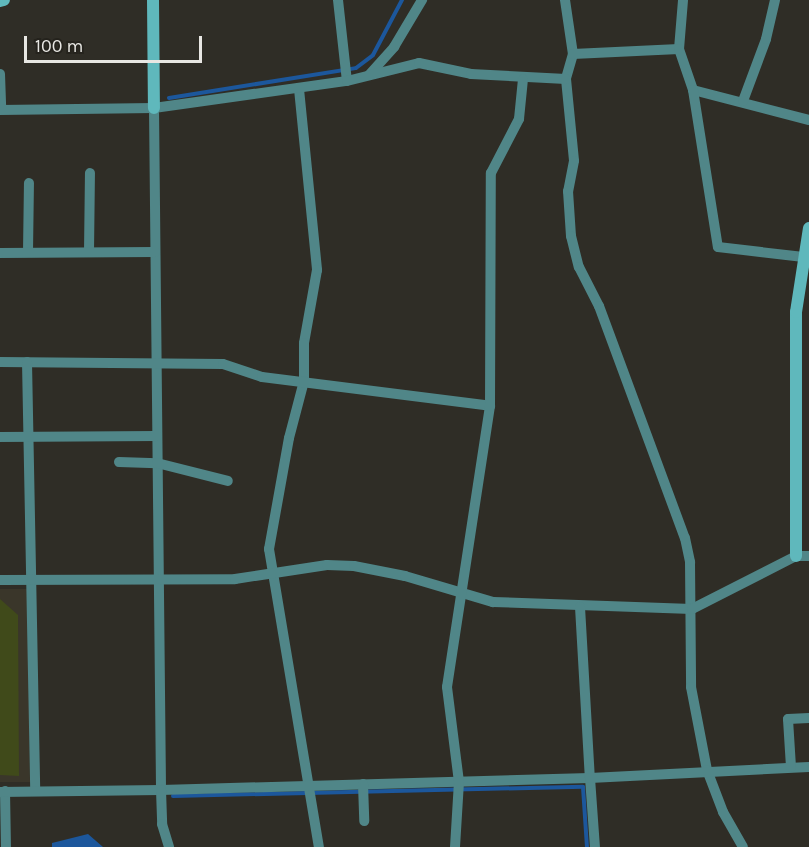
<!DOCTYPE html>
<html>
<head>
<meta charset="utf-8">
<style>
	body { margin:0 }
	#map { position:relative; width:809px; height:847px; overflow:hidden; background:#2f2d26; font-family:Karla,sans-serif }
	div>[style] { position:absolute }
	[style*='--x'] { left:calc(var(--x)*1px); top:calc(var(--y)*1px); width:calc(var(--w)*1px); rotate:calc(var(--a)*1deg) }
	.built>* { inset:0; background:#3a362a }
	.green>* { inset:0; background:#404a1a }
	.water>* { inset:0; background:#1c579c }
	.stream>* { height:4px; margin:-2px; padding:0 2px; transform-origin:2px; border-radius:2px; background:#1c579c }
	.street>* { height:10px; margin:-5px; padding:0 5px; transform-origin:5px; border-radius:5px; background:#508688 }
	.secondary>* { height:12px; margin:-6px; padding:0 6px; transform-origin:6px; border-radius:6px; background:#5fb8bc }
	span { translate:-50% -50%; white-space:nowrap; text-align:center; line-height:1.15; -webkit-text-stroke:4.5px #25231d; paint-order:stroke }
	.scale { position:absolute; left:24px; top:36px; width:178px; height:27px; box-sizing:border-box; border:3px solid #e8e7e3; border-top:0; padding-left:8px; font-size:18px; line-height:21px; white-space:nowrap; color:#e8e7e3; -webkit-text-stroke:4px #25231d; paint-order:stroke }
</style>
</head>
<body>
<div id="map">
	<div class="built">
		<i style="clip-path:polygon(0 589px,28px 589px,30px 782px,0 782px)"></i>
	</div>
	<div class="green">
		<i style="clip-path:polygon(0 599px,18px 615px,19px 776px,0 775px)"></i>
	</div>
	<div class="water">
		<i style="clip-path:polygon(88px 834px,103px 847px,52px 847px,52px 843px)"></i>
	</div>
	<div class="stream">
		<i style="--x:169;--y:98;--w:189;--a:-9.1"></i>
		<i style="--x:356;--y:68;--w:21;--a:-37"></i>
		<i style="--x:373;--y:55;--w:62;--a:-62.2"></i>
		<i style="--x:173;--y:796;--w:410;--a:-1.3"></i>
		<i style="--x:583;--y:787;--w:60;--a:86.2"></i>
	</div>
	<div class="street">
		<i style="--x:338;--y:0;--w:81;--a:83.7"></i>
		<i style="--x:565;--y:0;--w:55;--a:81.6"></i>
		<i style="--x:573;--y:54;--w:26;--a:106"></i>
		<i style="--x:566;--y:79;--w:82;--a:84.4"></i>
		<i style="--x:574;--y:161;--w:31;--a:101"></i>
		<i style="--x:568;--y:191;--w:45;--a:86.2"></i>
		<i style="--x:571;--y:236;--w:32;--a:76"></i>
		<i style="--x:579;--y:267;--w:44;--a:62.9"></i>
		<i style="--x:599;--y:306;--w:247;--a:69.7"></i>
		<i style="--x:685;--y:538;--w:25;--a:78"></i>
		<i style="--x:690;--y:562;--w:125;--a:89.5"></i>
		<i style="--x:691;--y:687;--w:85;--a:79.1"></i>
		<i style="--x:707;--y:770;--w:45;--a:69.1"></i>
		<i style="--x:723;--y:812;--w:40;--a:60.3"></i>
		<i style="--x:679;--y:49;--w:49;--a:-85.3"></i>
		<i style="--x:573;--y:54;--w:106;--a:-2.7"></i>
		<i style="--x:679;--y:49;--w:43;--a:71.1"></i>
		<i style="--x:693;--y:90;--w:120;--a:14.5"></i>
		<i style="--x:0;--y:74;--w:35;--a:88"></i>
		<i style="--x:369;--y:75;--w:38;--a:-48"></i>
		<i style="--x:394;--y:47;--w:55;--a:-59.2"></i>
		<i style="--x:299;--y:89;--w:182;--a:84.3"></i>
		<i style="--x:317;--y:270;--w:74;--a:100.1"></i>
		<i style="--x:304;--y:343;--w:38;--a:90"></i>
		<i style="--x:304;--y:381;--w:59;--a:104.7"></i>
		<i style="--x:289;--y:438;--w:113;--a:100.2"></i>
		<i style="--x:269;--y:549;--w:302;--a:80.5"></i>
		<i style="--x:693;--y:90;--w:159;--a:81"></i>
		<i style="--x:718;--y:247;--w:86;--a:6.7"></i>
		<i style="--x:743;--y:101;--w:66;--a:-69.6"></i>
		<i style="--x:766;--y:39;--w:40;--a:-77"></i>
		<i style="--x:154;--y:108;--w:195;--a:-8"></i>
		<i style="--x:347;--y:81;--w:74;--a:-14"></i>
		<i style="--x:419;--y:63;--w:53;--a:11.9"></i>
		<i style="--x:471;--y:74;--w:95;--a:3"></i>
		<i style="--x:0;--y:110;--w:154;--a:-0.7"></i>
		<i style="--x:154;--y:108;--w:682;--a:89.41"></i>
		<i style="--x:161;--y:790;--w:429;--a:-1.6"></i>
		<i style="--x:590;--y:778;--w:69;--a:85.9"></i>
		<i style="--x:28;--y:252;--w:69;--a:-89.2"></i>
		<i style="--x:89;--y:252;--w:79;--a:-89.3"></i>
		<i style="--x:0;--y:253;--w:155;--a:-0.4"></i>
		<i style="--x:0;--y:362;--w:223;--a:0.5"></i>
		<i style="--x:223;--y:364;--w:41;--a:18.4"></i>
		<i style="--x:262;--y:377;--w:230;--a:7.2"></i>
		<i style="--x:27;--y:362;--w:429;--a:88.9"></i>
		<i style="--x:0;--y:437;--w:157;--a:-0.4"></i>
		<i style="--x:119;--y:462;--w:38;--a:2"></i>
		<i style="--x:157;--y:463;--w:73;--a:14.2"></i>
		<i style="--x:0;--y:580;--w:235;--a:-0.2"></i>
		<i style="--x:235;--y:579;--w:93;--a:-8.7"></i>
		<i style="--x:327;--y:565;--w:27;--a:2"></i>
		<i style="--x:354;--y:566;--w:52;--a:11.1"></i>
		<i style="--x:405;--y:576;--w:92;--a:16.5"></i>
		<i style="--x:493;--y:602;--w:199;--a:2"></i>
		<i style="--x:692;--y:609;--w:117;--a:-27"></i>
		<i style="--x:796;--y:556;--w:13;--a:0"></i>
		<i style="--x:580;--y:607;--w:171;--a:86.7"></i>
		<i style="--x:590;--y:778;--w:219;--a:-2.9"></i>
		<i style="--x:791;--y:767;--w:48;--a:-93.6"></i>
		<i style="--x:788;--y:719;--w:21;--a:-3"></i>
		<i style="--x:363;--y:784;--w:37;--a:88"></i>
		<i style="--x:5;--y:791;--w:56;--a:89"></i>
		<i style="--x:0;--y:792;--w:161;--a:-0.7"></i>
		<i style="--x:161;--y:790;--w:34;--a:88"></i>
		<i style="--x:162;--y:824;--w:24;--a:73"></i>
		<i style="--x:455;--y:847;--w:65;--a:-86.5"></i>
		<i style="--x:459;--y:782;--w:96;--a:-97.2"></i>
		<i style="--x:447;--y:687;--w:284;--a:-81.3"></i>
		<i style="--x:490;--y:406;--w:233;--a:-89.8"></i>
		<i style="--x:491;--y:173;--w:61;--a:-62.6"></i>
		<i style="--x:519;--y:119;--w:40;--a:-84.3"></i>
	</div>
	<div class="secondary">
		<i style="--x:153;--y:0;--w:108;--a:89.5"></i>
		<i style="--x:0;--y:1;--w:4;--a:-14"></i>
		<i style="--x:796;--y:556;--w:244;--a:-90"></i>
		<i style="--x:796;--y:312;--w:85;--a:-81.2"></i>
	</div>
	<div class="scale">100 m</div>
</div>
</body>
</html>
